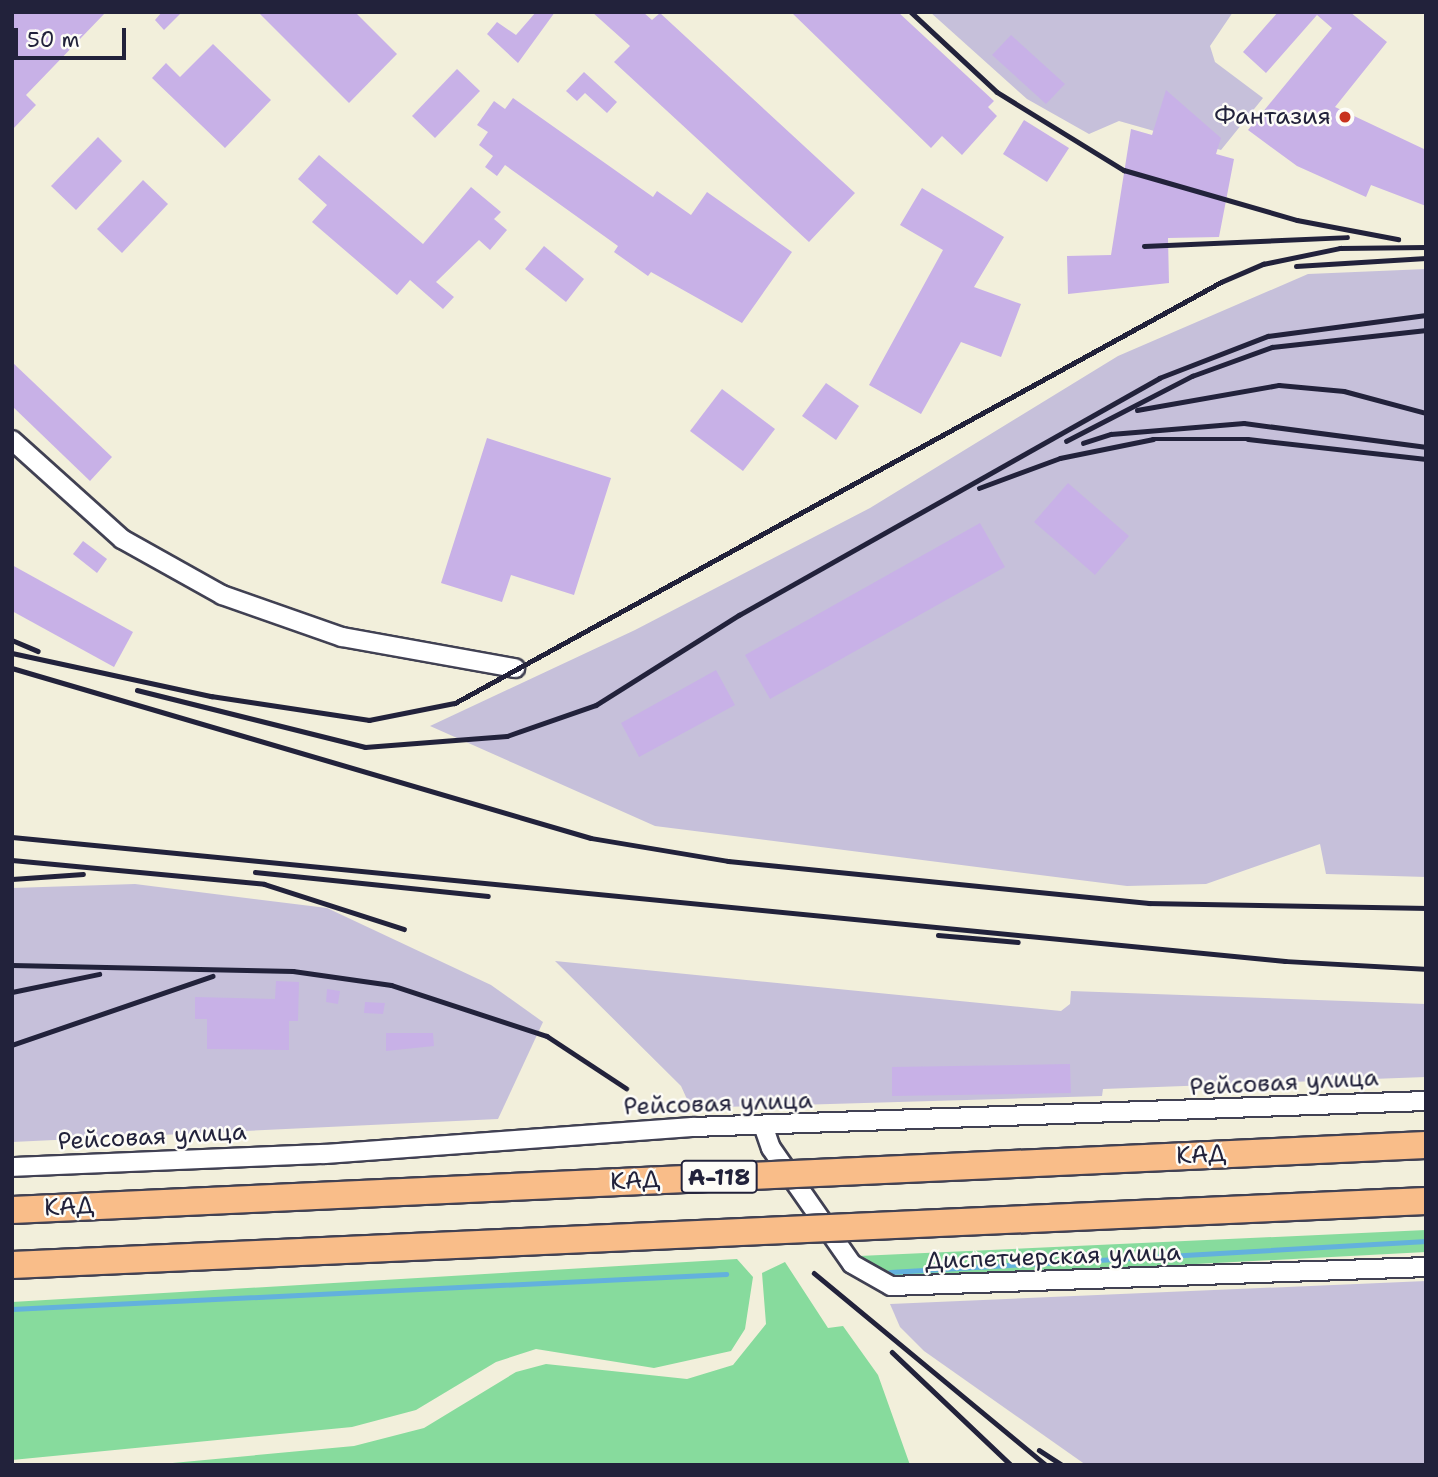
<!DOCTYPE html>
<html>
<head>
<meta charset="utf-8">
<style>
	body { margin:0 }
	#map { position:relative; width:1438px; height:1477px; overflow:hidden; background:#f2efdb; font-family:"Shantell Sans",sans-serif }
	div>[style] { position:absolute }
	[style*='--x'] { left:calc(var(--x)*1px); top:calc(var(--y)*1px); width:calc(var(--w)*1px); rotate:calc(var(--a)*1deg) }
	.industrial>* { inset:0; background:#c6c0da }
	.green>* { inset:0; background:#87db9d }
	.stream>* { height:4.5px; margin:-2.25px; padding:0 2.25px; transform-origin:2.25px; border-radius:2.25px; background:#63b1dd }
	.building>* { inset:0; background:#c8b1e7 }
	.roads { filter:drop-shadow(2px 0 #414153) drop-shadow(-2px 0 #414153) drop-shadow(0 2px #414153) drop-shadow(0 -2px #414153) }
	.minor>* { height:18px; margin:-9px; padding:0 9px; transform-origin:9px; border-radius:9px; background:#fff }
	.rail>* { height:4.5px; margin:-2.25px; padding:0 2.25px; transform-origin:2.25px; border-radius:2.25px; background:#22223b }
	.bridges { filter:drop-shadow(2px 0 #414153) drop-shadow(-2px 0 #414153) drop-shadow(0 2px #414153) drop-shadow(0 -2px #414153) }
	.highway-bridge>* { height:26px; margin:-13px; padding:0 13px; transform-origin:13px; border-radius:13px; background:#f9bd89 }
	.dots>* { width:19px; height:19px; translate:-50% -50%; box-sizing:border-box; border:4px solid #fdfcf7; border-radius:50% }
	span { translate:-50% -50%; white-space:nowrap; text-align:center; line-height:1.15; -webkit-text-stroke:5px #fdfcf7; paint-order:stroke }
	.shield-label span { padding:2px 5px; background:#fdfcf7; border:2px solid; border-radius:5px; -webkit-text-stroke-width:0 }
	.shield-label { font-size:23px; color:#22223b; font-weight:700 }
	.poi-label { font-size:24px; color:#22223b }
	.right { translate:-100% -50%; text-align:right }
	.street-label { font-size:24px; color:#22223b }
	.frame { position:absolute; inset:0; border:14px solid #22223b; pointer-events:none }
	.scale { position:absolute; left:14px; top:28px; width:112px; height:32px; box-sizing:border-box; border:4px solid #22223b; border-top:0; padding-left:9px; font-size:21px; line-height:24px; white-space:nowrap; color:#22223b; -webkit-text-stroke:5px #fdfcf7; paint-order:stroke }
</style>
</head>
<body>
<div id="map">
	<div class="industrial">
		<i style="clip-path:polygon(930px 12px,1233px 12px,1210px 46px,1215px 62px,1263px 98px,1221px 150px,1119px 121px,1089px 134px,1027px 99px)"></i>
		<i style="clip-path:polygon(1426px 269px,1426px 877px,1326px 874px,1320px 844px,1206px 884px,1127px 886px,655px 826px,430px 726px,635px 630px,870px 508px,1118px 356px,1308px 274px)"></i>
		<i style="clip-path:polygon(135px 884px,327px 908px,491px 985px,543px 1022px,498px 1119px,12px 1142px,12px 888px)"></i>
		<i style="clip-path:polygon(555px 961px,1061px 1011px,1070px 1004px,1071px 991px,1426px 1004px,1426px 1077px,1103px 1089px,1102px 1096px,691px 1108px,681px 1086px)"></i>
		<i style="clip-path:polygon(1426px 1281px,1426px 1465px,1086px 1465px,924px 1351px,900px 1327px,890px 1304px)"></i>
	</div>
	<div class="green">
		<i style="clip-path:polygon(1426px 1230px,1426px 1252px,969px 1276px,891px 1276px,859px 1256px)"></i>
		<i style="clip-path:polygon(737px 1259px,753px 1277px,745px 1329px,731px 1351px,654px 1368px,536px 1349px,496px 1362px,416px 1410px,352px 1427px,12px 1460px,12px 1302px)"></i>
		<i style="clip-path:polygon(785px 1262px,828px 1328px,843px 1326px,878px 1375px,910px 1465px,151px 1465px,354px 1446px,424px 1428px,516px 1372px,546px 1364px,687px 1379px,733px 1365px,766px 1324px,762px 1273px)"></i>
	</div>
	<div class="stream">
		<i style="--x:890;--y:1272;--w:537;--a:-3.31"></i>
		<i style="--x:12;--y:1309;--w:715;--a:-2.81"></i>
	</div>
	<div class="building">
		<i style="clip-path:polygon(12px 12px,106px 12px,26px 95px,36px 105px,12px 130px)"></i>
		<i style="clip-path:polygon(162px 12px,182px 12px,164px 30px,155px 20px)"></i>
		<i style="clip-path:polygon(258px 12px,355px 12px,397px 54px,349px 103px)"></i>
		<i style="clip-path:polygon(536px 12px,555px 12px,518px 63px,487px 34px,497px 22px,516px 35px)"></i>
		<i style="clip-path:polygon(592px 12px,643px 12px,652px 20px,660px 13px,855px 193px,809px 242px,614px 62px,630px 46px)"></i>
		<i style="clip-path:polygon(791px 12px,898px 12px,994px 101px,988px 107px,997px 116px,962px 155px,942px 136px,931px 148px)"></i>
		<i style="clip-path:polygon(1278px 12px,1350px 12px,1387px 42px,1335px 107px,1426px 150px,1426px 206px,1371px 185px,1366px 197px,1297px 166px,1248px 130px,1332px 28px,1317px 15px,1266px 73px,1243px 52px)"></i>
		<i style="clip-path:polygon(1011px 35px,1065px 84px,1046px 104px,992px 55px)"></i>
		<i style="clip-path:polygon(213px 44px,271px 100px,225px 148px,152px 78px,166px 63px,180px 77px)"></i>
		<i style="clip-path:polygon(457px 69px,480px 91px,435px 138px,412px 116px)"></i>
		<i style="clip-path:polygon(584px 72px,617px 102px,607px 113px,585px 93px,577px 101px,566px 91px)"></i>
		<i style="clip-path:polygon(1166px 90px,1221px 138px,1216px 154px,1234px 159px,1219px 237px,1168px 238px,1169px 283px,1068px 294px,1067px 256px,1111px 255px,1131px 129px,1152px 135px)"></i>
		<i style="clip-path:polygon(513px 98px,653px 197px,657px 191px,691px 215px,707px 192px,792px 252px,742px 323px,651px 272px,648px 276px,614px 252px,618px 246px,505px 165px,497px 176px,485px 167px,493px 156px,479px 145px,488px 132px,477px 125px,494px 101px,505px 109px)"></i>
		<i style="clip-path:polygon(1024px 120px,1069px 148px,1047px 182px,1003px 154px)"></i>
		<i style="clip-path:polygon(98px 137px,122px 161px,76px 210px,51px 186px)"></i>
		<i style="clip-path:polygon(319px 155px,423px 244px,471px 187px,501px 212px,494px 219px,507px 230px,490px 250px,479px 240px,436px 282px,454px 297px,443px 309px,410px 280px,397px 295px,312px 222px,327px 205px,298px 179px)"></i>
		<i style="clip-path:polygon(143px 180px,168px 204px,122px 253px,97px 229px)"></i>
		<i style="clip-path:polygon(922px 188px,1004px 237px,974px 287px,1021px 304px,1001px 357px,961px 342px,921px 414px,869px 385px,943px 250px,900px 225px)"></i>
		<i style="clip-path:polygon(544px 246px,584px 279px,566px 302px,525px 269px)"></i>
		<i style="clip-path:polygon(12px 362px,112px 457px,90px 481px,12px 406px)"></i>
		<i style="clip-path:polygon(826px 383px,859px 406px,836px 440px,802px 416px)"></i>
		<i style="clip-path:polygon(722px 389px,775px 429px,743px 471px,690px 431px)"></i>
		<i style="clip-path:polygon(487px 438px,611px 478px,574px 595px,511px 575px,502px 602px,441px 583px)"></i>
		<i style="clip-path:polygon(1068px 483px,1129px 536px,1095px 575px,1034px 522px)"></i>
		<i style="clip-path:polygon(980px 523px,1005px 567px,770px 699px,745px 655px)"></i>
		<i style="clip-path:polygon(83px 541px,107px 559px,97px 573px,73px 554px)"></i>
		<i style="clip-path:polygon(12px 565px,133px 632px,114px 667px,12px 611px)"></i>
		<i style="clip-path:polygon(716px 670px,735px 705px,639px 757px,621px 723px)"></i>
		<i style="clip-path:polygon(276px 981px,299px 982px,298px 1021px,289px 1021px,289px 1050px,207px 1049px,207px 1019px,195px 1019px,195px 997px,275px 999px)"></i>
		<i style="clip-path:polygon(327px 989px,340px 991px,338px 1004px,326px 1002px)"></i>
		<i style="clip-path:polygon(365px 1002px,385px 1003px,383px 1014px,364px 1013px)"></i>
		<i style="clip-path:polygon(386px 1033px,433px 1033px,434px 1046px,386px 1051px)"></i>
		<i style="clip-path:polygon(1070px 1064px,1071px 1093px,892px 1096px,892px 1067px)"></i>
	</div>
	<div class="roads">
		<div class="minor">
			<i style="--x:12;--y:440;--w:148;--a:42"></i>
			<i style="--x:122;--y:539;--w:115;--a:29.2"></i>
			<i style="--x:222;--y:595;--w:127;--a:19.3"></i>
			<i style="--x:342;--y:637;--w:176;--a:10.2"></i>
			<i style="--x:764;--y:1128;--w:21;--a:71"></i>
			<i style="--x:771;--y:1148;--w:141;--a:55.1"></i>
			<i style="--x:852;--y:1264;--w:45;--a:29.4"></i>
			<i style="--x:891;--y:1286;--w:535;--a:-2.03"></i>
			<i style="--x:12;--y:1167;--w:312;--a:-2.4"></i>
			<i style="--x:324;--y:1154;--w:370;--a:-4.2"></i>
			<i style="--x:693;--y:1127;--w:733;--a:-2.03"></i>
		</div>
	</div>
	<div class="rail">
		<i style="--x:911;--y:12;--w:117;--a:42.9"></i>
		<i style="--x:997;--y:92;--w:149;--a:31.6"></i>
		<i style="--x:1124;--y:170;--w:180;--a:16.1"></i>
		<i style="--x:1297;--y:220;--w:103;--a:10.7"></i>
		<i style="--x:1144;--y:246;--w:203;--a:-2.5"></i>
		<i style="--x:1296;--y:266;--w:130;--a:-3.5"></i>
		<i style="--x:1137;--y:410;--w:144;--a:-10"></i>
		<i style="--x:1279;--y:385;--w:65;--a:5.3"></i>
		<i style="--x:1344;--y:391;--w:85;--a:15"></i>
		<i style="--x:1066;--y:441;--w:142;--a:-27.3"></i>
		<i style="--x:1192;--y:376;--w:85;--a:-19.9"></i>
		<i style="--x:1272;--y:347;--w:155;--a:-6.3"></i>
		<i style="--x:1083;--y:443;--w:29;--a:-18"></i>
		<i style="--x:1111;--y:434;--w:133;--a:-4.7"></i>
		<i style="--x:1244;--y:423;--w:184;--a:7.5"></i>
		<i style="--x:979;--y:488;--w:86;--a:-20.3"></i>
		<i style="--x:1060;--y:458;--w:95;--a:-11.5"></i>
		<i style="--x:1153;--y:439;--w:95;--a:0"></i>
		<i style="--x:1248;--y:439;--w:179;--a:6.4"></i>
		<i style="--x:12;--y:640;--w:28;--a:23"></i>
		<i style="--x:12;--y:653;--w:204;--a:12.2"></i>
		<i style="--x:211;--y:696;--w:160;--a:8.6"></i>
		<i style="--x:369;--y:720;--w:88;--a:-11.2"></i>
		<i style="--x:455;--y:703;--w:874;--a:-28.79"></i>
		<i style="--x:1221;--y:282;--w:46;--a:-23.2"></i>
		<i style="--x:1263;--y:264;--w:79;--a:-11.7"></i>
		<i style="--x:1340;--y:248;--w:86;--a:-0.7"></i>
		<i style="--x:12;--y:668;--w:603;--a:16.36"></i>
		<i style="--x:591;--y:838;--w:139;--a:9.5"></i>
		<i style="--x:728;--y:861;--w:423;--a:5.7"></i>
		<i style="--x:1149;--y:903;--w:277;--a:1"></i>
		<i style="--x:137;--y:690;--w:235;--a:14"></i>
		<i style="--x:365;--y:747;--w:142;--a:-4.4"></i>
		<i style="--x:507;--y:736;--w:94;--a:-19.2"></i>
		<i style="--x:596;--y:705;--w:169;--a:-32.2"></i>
		<i style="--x:739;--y:615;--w:482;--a:-29.4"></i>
		<i style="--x:1159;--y:378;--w:117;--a:-21.1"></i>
		<i style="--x:1268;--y:336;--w:159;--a:-7.6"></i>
		<i style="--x:12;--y:837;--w:1279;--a:5.56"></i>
		<i style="--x:1285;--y:961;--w:141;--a:3.2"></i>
		<i style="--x:12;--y:860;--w:253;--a:5.4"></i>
		<i style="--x:264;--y:884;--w:147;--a:17.8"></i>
		<i style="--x:255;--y:872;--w:234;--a:5.9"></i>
		<i style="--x:12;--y:879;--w:71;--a:-4"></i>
		<i style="--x:938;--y:935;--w:80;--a:5"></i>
		<i style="--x:12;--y:965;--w:281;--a:1.2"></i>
		<i style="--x:293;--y:971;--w:99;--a:8.1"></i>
		<i style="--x:391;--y:985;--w:164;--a:18.1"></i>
		<i style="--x:547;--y:1036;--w:95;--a:33.4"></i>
		<i style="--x:12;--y:992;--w:89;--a:-11.7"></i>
		<i style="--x:12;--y:1045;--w:212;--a:-19"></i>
		<i style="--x:814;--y:1273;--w:301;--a:39.6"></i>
		<i style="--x:892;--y:1352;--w:164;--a:43.5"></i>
		<i style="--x:1039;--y:1450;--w:27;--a:33"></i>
	</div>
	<div class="bridges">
		<div class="highway-bridge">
			<i style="--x:12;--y:1210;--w:1415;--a:-2.63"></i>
			<i style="--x:12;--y:1265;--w:1415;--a:-2.59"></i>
		</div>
	</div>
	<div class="dots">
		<i style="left:1345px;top:117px;background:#c8321e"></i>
	</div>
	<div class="shield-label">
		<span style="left:719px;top:1177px">А-118</span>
	</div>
	<div class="poi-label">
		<span class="right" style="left:1331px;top:117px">Фантазия</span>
	</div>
	<div class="street-label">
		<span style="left:1284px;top:1083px;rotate:-3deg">Рейсовая улица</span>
		<span style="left:718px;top:1104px;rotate:-2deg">Рейсовая улица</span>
		<span style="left:152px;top:1137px;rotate:-3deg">Рейсовая улица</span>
		<span style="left:1201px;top:1155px;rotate:-3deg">КАД</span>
		<span style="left:635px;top:1181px;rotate:-3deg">КАД</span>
		<span style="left:69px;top:1207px;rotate:-3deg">КАД</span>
		<span style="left:1053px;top:1257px;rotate:-2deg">Диспетчерская улица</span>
	</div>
	<div class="frame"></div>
	<div class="scale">50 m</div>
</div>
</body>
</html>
